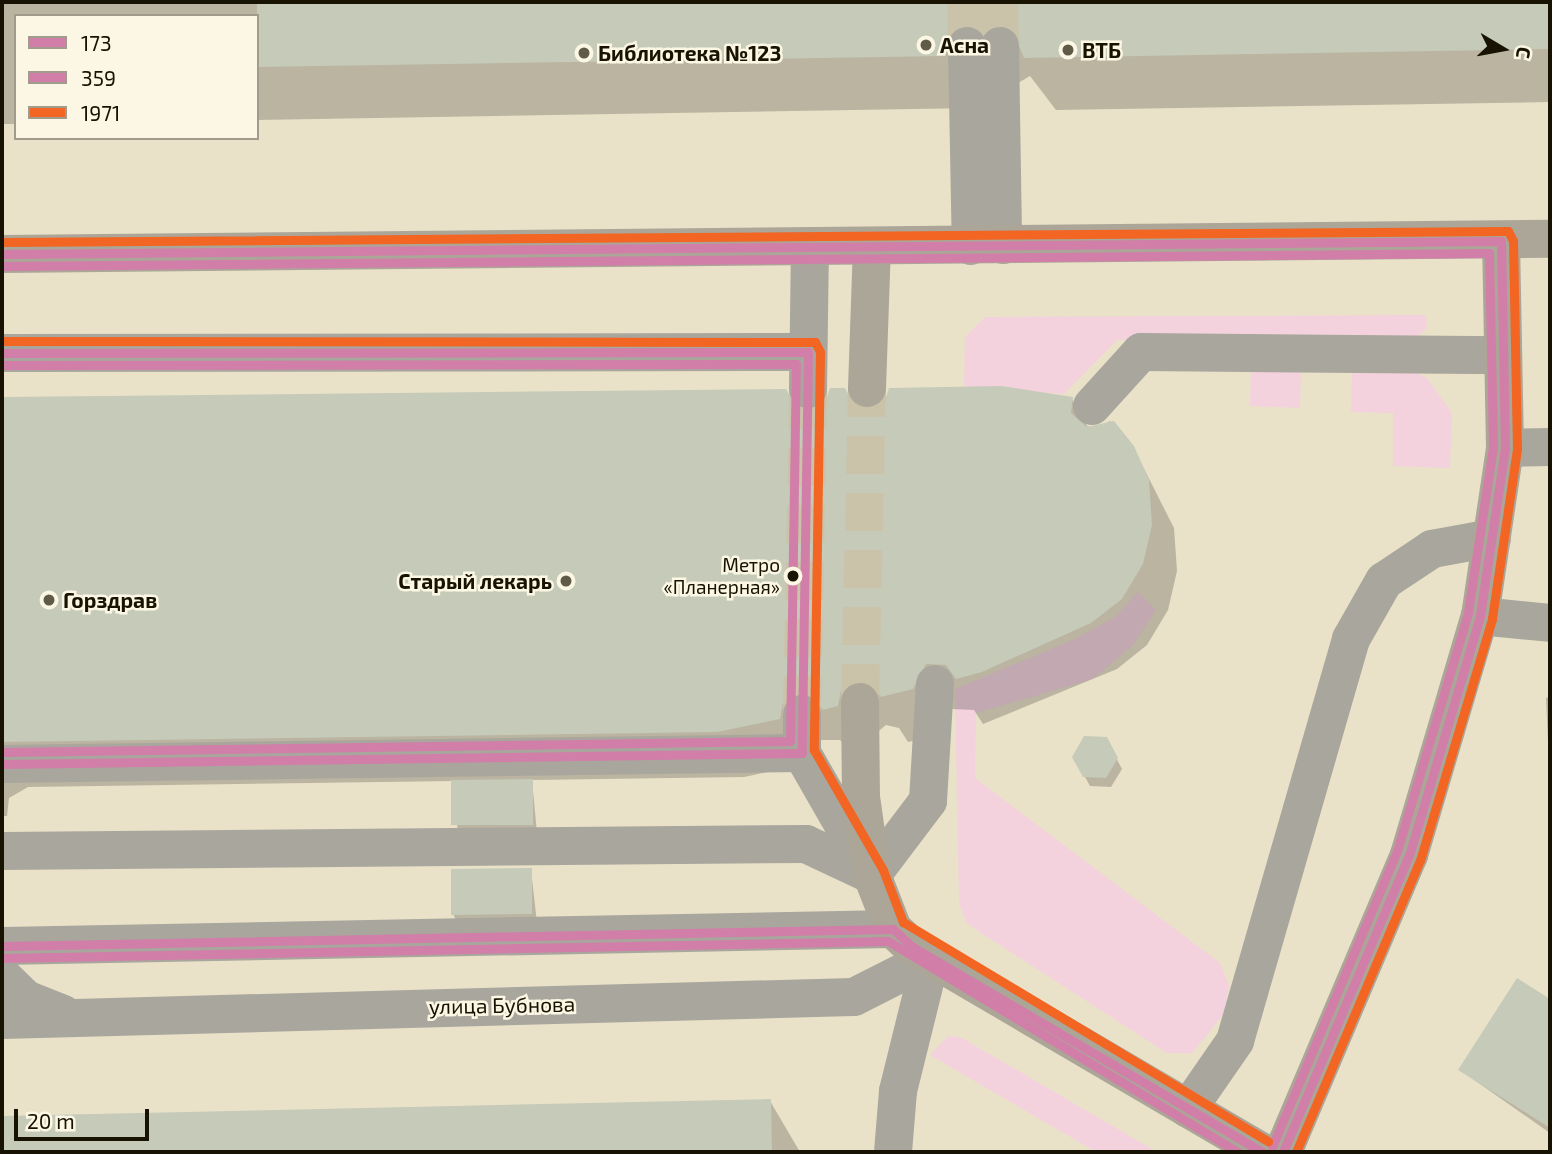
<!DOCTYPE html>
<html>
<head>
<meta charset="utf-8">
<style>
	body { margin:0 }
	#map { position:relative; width:1552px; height:1154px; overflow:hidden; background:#e9e2c8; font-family:"Exo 2",sans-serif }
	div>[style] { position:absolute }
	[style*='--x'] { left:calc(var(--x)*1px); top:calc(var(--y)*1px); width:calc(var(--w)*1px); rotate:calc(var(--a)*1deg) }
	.green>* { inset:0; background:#f3d2de }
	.shadow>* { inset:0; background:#0003 }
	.building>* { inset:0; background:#c5cab9 }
	.minor-tunnel>* { height:38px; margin-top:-19px; transform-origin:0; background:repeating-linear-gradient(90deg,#cac3aa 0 38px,transparent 0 57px) }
	.major-tunnel>* { height:38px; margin-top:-19px; transform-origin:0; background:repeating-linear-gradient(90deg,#cac3aa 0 38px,transparent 0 57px) }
	.minor>* { height:38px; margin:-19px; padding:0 19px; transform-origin:19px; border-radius:19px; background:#a9a69d }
	.major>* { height:38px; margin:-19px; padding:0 19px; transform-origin:19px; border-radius:19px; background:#aca698 }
	.bus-1>* { height:9px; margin:-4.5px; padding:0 4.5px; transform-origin:4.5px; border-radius:4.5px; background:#d17fa8 }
	.bus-2>* { height:9px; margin:-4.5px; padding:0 4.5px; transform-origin:4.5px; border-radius:4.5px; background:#d17fa8 }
	.bus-3>* { height:9px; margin:-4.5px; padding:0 4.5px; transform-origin:4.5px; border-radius:4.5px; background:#f26522 }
	.dots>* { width:19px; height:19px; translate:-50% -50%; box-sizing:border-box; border:4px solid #fcf7e4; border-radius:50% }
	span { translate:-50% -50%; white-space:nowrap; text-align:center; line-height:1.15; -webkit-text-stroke:5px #fcf7e4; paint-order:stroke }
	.bus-label { font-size:19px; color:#171202 }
	.right { translate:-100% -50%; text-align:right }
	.poi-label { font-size:21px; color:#171202; font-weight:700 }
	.left { translate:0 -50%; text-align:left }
	.street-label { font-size:21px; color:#171202 }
	.frame { position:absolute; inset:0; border:4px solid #171202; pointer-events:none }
	.legend { position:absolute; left:14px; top:14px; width:245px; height:126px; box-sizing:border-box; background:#fcf7e4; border:2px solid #a09b8a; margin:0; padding:9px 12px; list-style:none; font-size:21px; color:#171202 }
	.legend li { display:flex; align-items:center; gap:14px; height:35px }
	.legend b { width:35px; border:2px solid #a09b8a }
	.north { position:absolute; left:1468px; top:14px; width:70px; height:70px; -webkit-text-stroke:5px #fcf7e4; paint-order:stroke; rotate:100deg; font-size:19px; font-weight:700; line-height:28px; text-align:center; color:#171202 }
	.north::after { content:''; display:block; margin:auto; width:24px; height:32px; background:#171202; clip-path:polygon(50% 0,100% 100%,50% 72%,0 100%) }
	.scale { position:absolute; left:14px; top:1109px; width:135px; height:32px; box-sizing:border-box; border:4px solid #171202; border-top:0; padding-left:9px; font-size:21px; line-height:24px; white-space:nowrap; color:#171202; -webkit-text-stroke:5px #fcf7e4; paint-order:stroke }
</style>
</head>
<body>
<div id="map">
	<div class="green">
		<i style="clip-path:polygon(1426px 315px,1427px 328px,1417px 337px,1117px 340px,1064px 394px,964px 386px,965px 337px,985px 317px)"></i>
		<i style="clip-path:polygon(1251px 368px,1301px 369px,1300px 408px,1250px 406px)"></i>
		<i style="clip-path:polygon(1408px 368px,1427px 378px,1452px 413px,1450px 468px,1393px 466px,1393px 413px,1351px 412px,1352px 370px)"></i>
		<i style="clip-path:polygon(1138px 592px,1156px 610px,1133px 645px,1093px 679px,976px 713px,975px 778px,1220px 963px,1229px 985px,1224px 1014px,1192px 1053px,1167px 1053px,978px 931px,966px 922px,959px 903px,955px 689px,1073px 640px,1115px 617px)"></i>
		<i style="clip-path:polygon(948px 1036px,962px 1038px,1157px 1152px,1096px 1152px,930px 1055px)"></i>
	</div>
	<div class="shadow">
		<i style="clip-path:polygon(2px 2px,1550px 2px,1550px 102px,1056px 110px,1030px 76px,975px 108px,257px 120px,257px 16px,16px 16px,16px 124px,2px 124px)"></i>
		<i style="clip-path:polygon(785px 391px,796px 409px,809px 413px,1072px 399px,1087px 426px,1098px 429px,1110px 421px,1133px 447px,1174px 528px,1177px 571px,1168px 610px,1147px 645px,1117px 669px,983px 724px,974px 710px,952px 709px,939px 735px,908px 742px,899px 728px,886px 725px,851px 754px,840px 740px,818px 740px,806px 764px,744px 777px,532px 780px,537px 833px,458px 834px,453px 781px,28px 787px,9px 798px,7px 816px,2px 816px,2px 400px)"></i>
		<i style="clip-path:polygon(1550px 697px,1550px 784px,1546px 698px)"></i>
		<i style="clip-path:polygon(1106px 739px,1122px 769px,1111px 787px,1090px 786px,1074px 757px)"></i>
		<i style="clip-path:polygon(531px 870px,537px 923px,458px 924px,453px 914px)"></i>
		<i style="clip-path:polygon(1517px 980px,1550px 1001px,1550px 1133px,1460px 1070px)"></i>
		<i style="clip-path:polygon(770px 1101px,800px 1152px,2px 1152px,2px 1118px)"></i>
	</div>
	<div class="building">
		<i style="clip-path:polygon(257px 2px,1550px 2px,1550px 49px,1024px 58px,1011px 27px,999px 24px,984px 32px,967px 24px,948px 35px,945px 56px,257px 67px)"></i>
		<i style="clip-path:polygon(1001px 386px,1073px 397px,1071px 413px,1087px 427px,1114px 421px,1134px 446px,1149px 480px,1152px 525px,1143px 564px,1122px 599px,1091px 623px,982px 672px,956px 679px,946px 665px,926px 664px,913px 689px,881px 697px,871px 683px,859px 680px,841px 691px,838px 706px,823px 710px,813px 695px,801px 692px,783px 703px,780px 719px,718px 732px,2px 742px,2px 397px,786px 389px,796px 407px,808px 411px,826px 401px,830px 388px,845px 388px,855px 406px,867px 410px,885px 400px,889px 388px)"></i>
		<i style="clip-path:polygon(1084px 736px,1107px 737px,1118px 758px,1106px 778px,1083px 777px,1072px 757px)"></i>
		<i style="clip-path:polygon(533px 779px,533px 825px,451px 825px,451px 780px)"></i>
		<i style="clip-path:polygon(532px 868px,532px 914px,451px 915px,451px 869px)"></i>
		<i style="clip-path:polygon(1517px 978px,1550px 999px,1550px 1128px,1458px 1070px)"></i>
		<i style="clip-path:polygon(771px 1099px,772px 1152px,2px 1152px,2px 1116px)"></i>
	</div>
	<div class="minor-tunnel">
		<i style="--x:966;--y:2;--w:44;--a:88.7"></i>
		<i style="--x:999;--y:2;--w:44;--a:88.7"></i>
		<i style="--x:802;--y:714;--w:325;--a:-88.9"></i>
	</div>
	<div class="major-tunnel">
		<i style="--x:860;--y:702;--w:314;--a:-88.7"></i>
	</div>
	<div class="minor">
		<i style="--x:967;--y:46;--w:200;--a:88.9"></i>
		<i style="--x:1000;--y:46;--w:199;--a:89.1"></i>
		<i style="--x:2;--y:353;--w:806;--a:-0.07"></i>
		<i style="--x:808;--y:389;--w:141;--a:-89.2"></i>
		<i style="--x:1092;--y:406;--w:73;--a:-47.8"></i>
		<i style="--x:1141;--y:352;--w:362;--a:0.5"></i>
		<i style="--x:1505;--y:448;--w:45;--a:-1.3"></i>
		<i style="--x:1480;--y:616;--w:70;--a:5.7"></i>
		<i style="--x:802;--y:714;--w:39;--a:90"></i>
		<i style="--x:802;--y:753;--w:141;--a:60.2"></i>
		<i style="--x:2;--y:764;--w:800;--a:-0.79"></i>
		<i style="--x:2;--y:851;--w:804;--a:-0.5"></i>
		<i style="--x:806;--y:844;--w:73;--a:25.2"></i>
		<i style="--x:872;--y:875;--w:93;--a:-52.9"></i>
		<i style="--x:928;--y:801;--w:117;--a:-86.6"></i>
		<i style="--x:2;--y:946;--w:891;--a:-1.09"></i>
		<i style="--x:2;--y:976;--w:33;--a:44"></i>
		<i style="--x:26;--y:999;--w:40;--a:22"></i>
		<i style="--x:2;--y:1020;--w:852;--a:-1.55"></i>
		<i style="--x:854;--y:997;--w:86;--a:-26.9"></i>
		<i style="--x:1188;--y:1109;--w:83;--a:-55.3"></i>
		<i style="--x:1235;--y:1041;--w:418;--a:-73.9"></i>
		<i style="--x:1351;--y:639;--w:67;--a:-60.4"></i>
		<i style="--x:1384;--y:581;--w:58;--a:-33.7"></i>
		<i style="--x:1432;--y:549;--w:61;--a:-10.4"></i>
		<i style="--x:893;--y:1152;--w:61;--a:-85.3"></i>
		<i style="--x:898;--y:1091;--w:137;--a:-76.1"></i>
	</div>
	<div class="major">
		<i style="--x:2;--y:254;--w:1548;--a:-0.56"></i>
		<i style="--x:867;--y:388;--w:141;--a:-88"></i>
		<i style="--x:860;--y:702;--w:95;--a:89.4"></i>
		<i style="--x:861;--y:797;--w:79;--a:82"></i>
		<i style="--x:872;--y:875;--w:58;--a:68.7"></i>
		<i style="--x:893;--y:929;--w:25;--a:43"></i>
		<i style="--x:911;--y:946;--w:407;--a:30.4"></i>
		<i style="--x:1283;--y:1152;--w:323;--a:-67"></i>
		<i style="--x:1409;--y:855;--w:249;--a:-73.5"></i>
		<i style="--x:1480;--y:616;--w:170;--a:-81.5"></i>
		<i style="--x:1505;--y:448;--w:207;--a:-91.1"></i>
	</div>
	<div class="bus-1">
		<i style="--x:2;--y:254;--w:1499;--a:-0.5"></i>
		<i style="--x:1501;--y:241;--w:207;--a:88.9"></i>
		<i style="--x:1505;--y:448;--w:170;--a:98.5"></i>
		<i style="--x:1480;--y:616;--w:249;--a:106.5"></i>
		<i style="--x:1409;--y:855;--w:323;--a:113"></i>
		<i style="--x:2;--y:353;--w:806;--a:-0.07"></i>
		<i style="--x:808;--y:352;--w:401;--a:90.9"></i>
		<i style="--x:802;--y:753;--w:800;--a:179.21"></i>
		<i style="--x:2;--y:946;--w:891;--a:-1.09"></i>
		<i style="--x:893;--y:929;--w:25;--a:43"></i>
		<i style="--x:911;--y:946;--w:407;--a:30.4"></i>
	</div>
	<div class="bus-2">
		<i style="--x:2;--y:266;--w:1487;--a:-0.5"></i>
		<i style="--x:1489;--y:253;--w:194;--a:88.8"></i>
		<i style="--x:1493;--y:447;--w:168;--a:98.6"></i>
		<i style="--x:1468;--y:613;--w:248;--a:106.6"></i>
		<i style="--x:1397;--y:851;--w:321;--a:112.9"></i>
		<i style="--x:2;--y:752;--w:788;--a:-0.8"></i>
		<i style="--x:790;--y:741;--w:377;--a:-89.1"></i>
		<i style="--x:796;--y:364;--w:794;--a:179.93"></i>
		<i style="--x:2;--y:958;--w:886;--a:-1.1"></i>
		<i style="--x:888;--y:941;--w:409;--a:31.1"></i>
	</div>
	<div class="bus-3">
		<i style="--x:2;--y:242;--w:1506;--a:-0.42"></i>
		<i style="--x:1508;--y:231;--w:11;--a:63"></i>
		<i style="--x:1513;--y:241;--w:208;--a:88.9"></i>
		<i style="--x:1517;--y:449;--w:172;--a:98.4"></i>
		<i style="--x:1492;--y:619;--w:252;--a:106.6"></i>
		<i style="--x:1420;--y:860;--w:317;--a:113"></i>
		<i style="--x:2;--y:341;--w:813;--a:0.07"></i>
		<i style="--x:815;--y:342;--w:11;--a:63"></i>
		<i style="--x:820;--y:352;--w:398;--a:90.9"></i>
		<i style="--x:814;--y:750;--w:138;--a:60.1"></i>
		<i style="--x:883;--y:870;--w:56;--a:69"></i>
		<i style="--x:903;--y:922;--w:426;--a:31"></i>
	</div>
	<div class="dots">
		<i style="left:926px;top:45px;background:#605b47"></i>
		<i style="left:1068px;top:50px;background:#605b47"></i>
		<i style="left:584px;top:53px;background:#605b47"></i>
		<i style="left:793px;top:576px;background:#171202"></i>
		<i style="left:566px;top:581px;background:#605b47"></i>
		<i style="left:49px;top:600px;background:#605b47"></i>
	</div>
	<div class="bus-label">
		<span class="right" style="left:780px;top:576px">Метро<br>«Планерная»</span>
	</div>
	<div class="poi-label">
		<span class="left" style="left:940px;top:45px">Асна</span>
		<span class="left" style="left:1082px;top:50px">ВТБ</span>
		<span class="left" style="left:598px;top:53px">Библиотека №123</span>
		<span class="right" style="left:552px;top:581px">Старый лекарь</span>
		<span class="left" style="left:63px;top:600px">Горздрав</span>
	</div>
	<div class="street-label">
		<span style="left:502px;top:1005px;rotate:-1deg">улица Бубнова</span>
	</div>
	<div class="frame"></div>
	<ul class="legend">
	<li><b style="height:9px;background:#d17fa8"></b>173</li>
	<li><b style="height:9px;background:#d17fa8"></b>359</li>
	<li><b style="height:9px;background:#f26522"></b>1971</li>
	</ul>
	<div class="north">С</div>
	<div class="scale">20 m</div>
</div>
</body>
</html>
